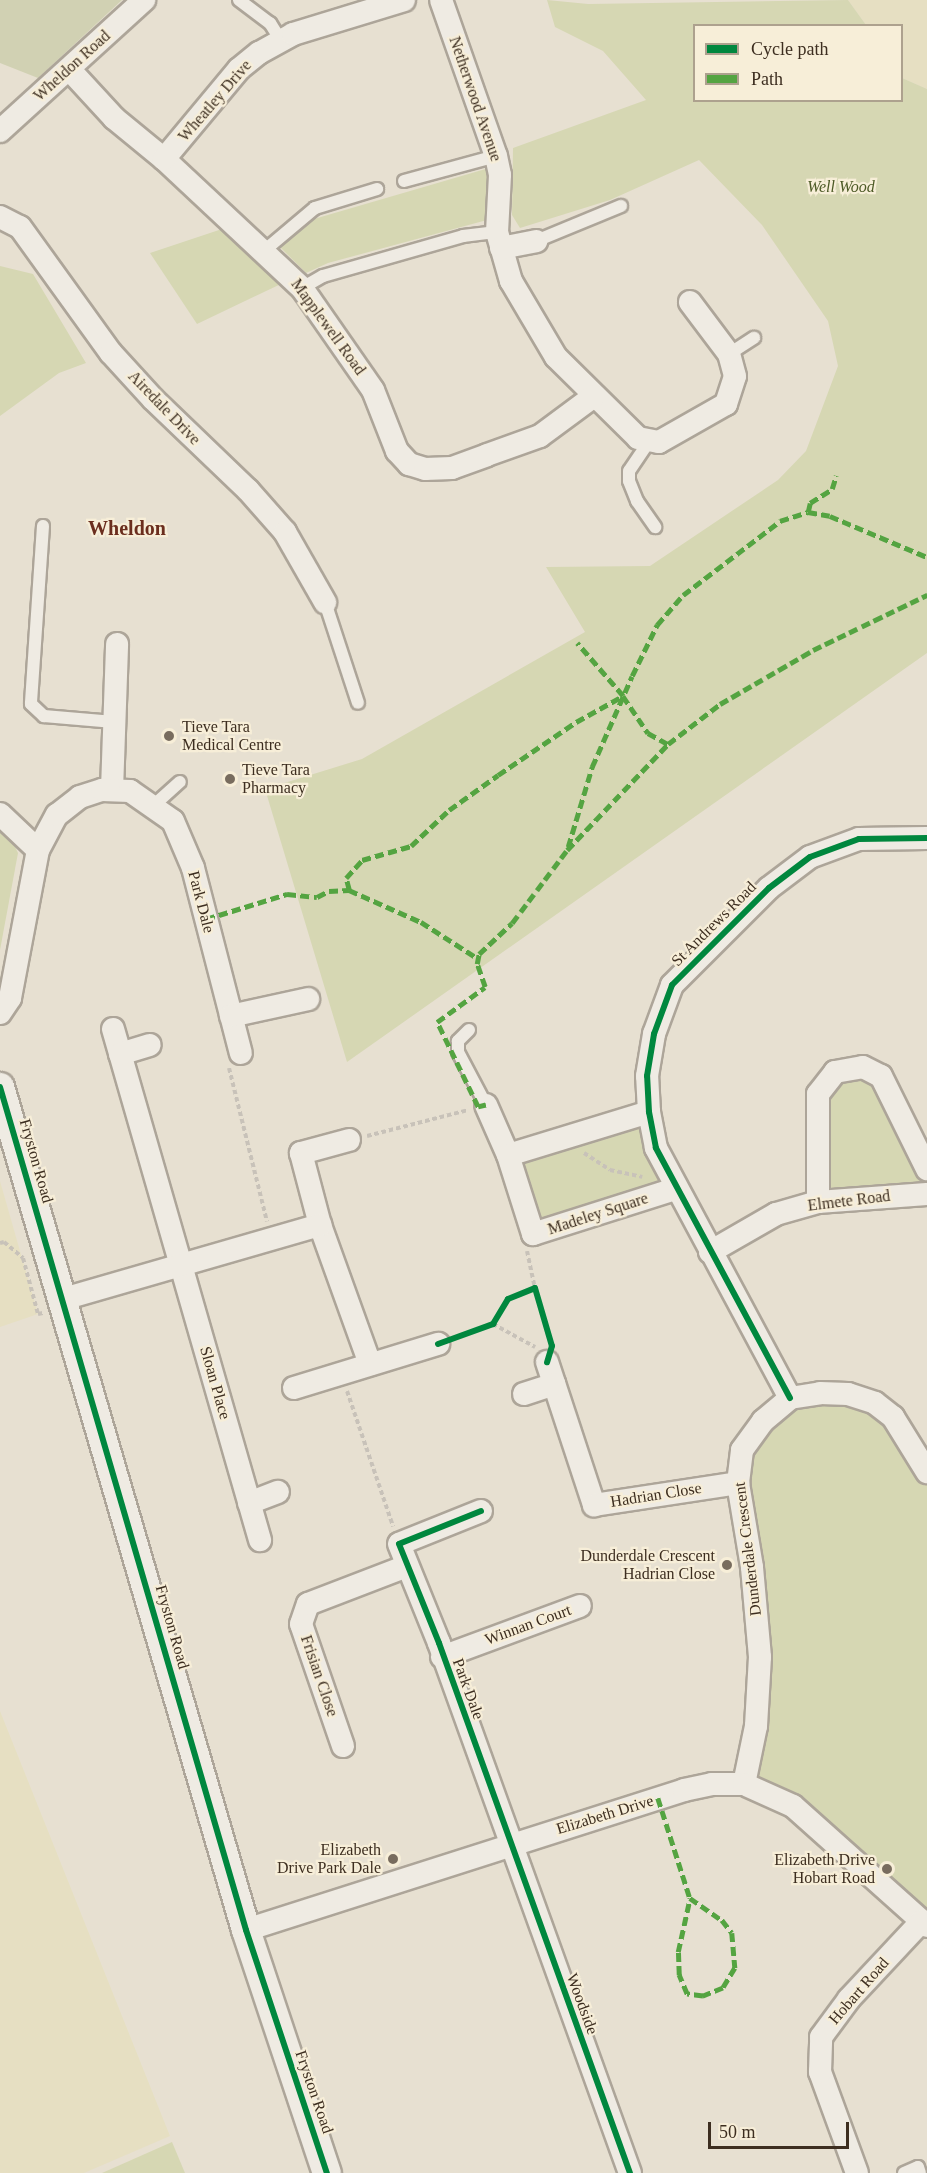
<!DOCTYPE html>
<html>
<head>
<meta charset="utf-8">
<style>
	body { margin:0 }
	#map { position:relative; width:927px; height:2173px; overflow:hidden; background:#e7e0d1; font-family:Georgia,serif }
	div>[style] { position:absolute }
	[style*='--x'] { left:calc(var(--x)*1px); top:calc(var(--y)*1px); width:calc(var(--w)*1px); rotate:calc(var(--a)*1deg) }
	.farmland>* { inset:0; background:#e6dfc2 }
	.green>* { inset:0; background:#d6d7b3 }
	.cemetery>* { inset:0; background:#d1d1b3 }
	.path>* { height:4px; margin-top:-2px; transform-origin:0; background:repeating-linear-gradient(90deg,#c8c2b9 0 4.5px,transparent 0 7.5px) }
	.roads { filter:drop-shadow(2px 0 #ada599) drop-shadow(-2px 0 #ada599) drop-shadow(0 2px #ada599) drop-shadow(0 -2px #ada599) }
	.service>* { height:12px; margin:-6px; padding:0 6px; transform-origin:6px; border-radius:6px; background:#efebe3 }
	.minor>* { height:22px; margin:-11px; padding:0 11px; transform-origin:11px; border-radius:11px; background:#efebe3 }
	.tertiary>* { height:28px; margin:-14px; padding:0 14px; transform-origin:14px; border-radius:14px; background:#efebe3 }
	.quiet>* { height:4.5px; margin-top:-2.25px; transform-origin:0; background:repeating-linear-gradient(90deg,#54a441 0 9px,transparent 0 13.5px) }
	.cycleway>* { height:6px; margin:-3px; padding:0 3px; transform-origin:3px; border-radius:3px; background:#00873e }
	.dots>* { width:16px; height:16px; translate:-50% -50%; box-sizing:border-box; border:3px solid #f7eed8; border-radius:50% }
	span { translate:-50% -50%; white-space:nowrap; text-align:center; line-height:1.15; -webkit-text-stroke:4.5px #f7eed8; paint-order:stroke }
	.street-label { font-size:16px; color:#3d2e20 }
	.park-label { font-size:16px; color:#4d5a26; font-style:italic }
	.poi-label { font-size:16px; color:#3d2e20 }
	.left { translate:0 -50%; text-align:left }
	.right { translate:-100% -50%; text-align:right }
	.quarter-label { font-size:20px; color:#6b2e1e; font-weight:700 }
	.legend { position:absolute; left:693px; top:24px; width:210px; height:78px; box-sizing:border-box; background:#f7eed8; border:2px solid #ada18e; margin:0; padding:8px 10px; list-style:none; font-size:18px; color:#3d2e20 }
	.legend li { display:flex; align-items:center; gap:12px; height:30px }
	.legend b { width:30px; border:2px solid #ada18e }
	.scale { position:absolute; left:708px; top:2122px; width:141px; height:27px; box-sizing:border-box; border:3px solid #3d2e20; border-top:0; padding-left:8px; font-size:18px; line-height:21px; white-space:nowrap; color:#3d2e20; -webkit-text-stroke:4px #f7eed8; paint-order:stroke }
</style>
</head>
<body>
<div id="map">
	<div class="farmland">
		<i style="clip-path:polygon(848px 0,927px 0,927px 89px,902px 78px,902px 26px,866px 25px)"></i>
		<i style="clip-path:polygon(0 1181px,38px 1314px,0 1327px)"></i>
		<i style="clip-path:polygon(0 1711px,170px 2136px,84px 2173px,0 2173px)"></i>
	</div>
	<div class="green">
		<i style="clip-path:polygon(547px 0,588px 4px,848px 0,866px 25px,694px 26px,694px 100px,902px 100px,902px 78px,927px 89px,927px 653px,347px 1062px,265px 789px,362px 759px,585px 632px,546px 567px,650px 566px,778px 480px,806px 451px,838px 366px,828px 321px,762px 225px,699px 160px,610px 200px,520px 228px,512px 215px,513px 148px,646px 100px,603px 51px,555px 27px)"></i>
		<i style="clip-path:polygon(489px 168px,487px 220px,328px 263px,306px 273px,279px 246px,314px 219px)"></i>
		<i style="clip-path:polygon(225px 228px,283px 283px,197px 324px,150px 253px)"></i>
		<i style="clip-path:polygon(0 266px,33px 274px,86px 363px,59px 373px,0 416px)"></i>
		<i style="clip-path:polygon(0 815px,18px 853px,0 950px)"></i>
		<i style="clip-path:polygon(863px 1067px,927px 1169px,927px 1194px,818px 1202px,818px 1094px)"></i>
		<i style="clip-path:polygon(649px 1112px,675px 1189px,533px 1234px,508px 1155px)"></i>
		<i style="clip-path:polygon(790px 1398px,875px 1403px,927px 1472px,927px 1926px,793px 1806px,744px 1784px,756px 1726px,742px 1450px)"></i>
		<i style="clip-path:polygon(172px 2142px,185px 2173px,102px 2173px)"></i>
	</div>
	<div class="cemetery">
		<i style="clip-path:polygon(0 0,122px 0,38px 78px,0 63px)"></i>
	</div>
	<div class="path">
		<i style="--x:229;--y:1068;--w:158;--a:76.1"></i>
		<i style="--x:367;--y:1136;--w:104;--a:-14.4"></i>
		<i style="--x:584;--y:1153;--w:31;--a:33"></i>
		<i style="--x:610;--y:1170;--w:33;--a:12"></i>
		<i style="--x:0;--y:1243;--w:4;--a:-14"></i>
		<i style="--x:4;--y:1242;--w:25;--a:40"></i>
		<i style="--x:23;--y:1258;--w:58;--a:75"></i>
		<i style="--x:38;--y:1314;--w:5;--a:-11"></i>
		<i style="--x:527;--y:1251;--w:38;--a:78"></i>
		<i style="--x:493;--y:1324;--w:48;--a:28.7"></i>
		<i style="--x:347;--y:1391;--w:143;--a:71.2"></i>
	</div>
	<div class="roads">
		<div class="service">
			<i style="--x:239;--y:0;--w:39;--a:37"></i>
			<i style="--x:270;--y:23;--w:19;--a:58"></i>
			<i style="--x:404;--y:181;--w:95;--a:-15.2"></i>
			<i style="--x:536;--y:241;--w:92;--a:-22.4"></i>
			<i style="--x:265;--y:250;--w:65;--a:-40"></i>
			<i style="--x:315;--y:208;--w:65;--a:-17"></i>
			<i style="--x:302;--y:288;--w:24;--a:-30"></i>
			<i style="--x:323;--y:276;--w:146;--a:-15.9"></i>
			<i style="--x:463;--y:236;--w:34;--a:-7"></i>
			<i style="--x:729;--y:354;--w:30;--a:-33"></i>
			<i style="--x:650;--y:440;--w:37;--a:124"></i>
			<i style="--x:629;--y:471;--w:10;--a:90"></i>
			<i style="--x:629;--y:481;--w:22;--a:68"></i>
			<i style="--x:637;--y:501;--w:32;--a:55"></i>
			<i style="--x:43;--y:526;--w:178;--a:93.9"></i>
			<i style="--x:31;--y:704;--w:18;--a:43"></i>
			<i style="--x:44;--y:716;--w:70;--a:4.9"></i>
			<i style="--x:325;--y:602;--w:106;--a:71.9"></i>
			<i style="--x:153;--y:806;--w:36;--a:-42"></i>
			<i style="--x:469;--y:1030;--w:16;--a:135"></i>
			<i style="--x:458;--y:1041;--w:11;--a:90"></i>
			<i style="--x:458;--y:1052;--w:60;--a:62.2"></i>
			<i style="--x:904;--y:2173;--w:15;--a:-23"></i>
			<i style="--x:918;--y:2167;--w:6;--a:72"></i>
		</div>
		<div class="minor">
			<i style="--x:441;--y:0;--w:165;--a:70.6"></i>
			<i style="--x:496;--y:156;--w:19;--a:78"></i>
			<i style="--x:500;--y:175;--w:57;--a:93"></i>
			<i style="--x:497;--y:232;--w:51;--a:74.1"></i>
			<i style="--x:511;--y:281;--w:88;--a:59.4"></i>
			<i style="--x:556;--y:357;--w:115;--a:44.6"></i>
			<i style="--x:638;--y:438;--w:21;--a:11"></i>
			<i style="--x:659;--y:442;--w:77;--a:-29.6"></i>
			<i style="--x:726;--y:404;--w:29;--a:-72"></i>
			<i style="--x:735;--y:376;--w:23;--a:-105"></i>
			<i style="--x:729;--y:354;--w:65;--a:-126.9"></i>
			<i style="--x:69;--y:69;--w:67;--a:47.4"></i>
			<i style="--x:114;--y:118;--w:65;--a:39.4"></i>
			<i style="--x:164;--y:159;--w:189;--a:43.1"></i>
			<i style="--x:302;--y:288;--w:124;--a:55.2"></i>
			<i style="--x:373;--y:390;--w:66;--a:68.5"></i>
			<i style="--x:397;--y:451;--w:18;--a:47"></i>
			<i style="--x:409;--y:464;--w:17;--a:17"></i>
			<i style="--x:425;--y:469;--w:27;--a:-2"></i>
			<i style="--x:452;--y:468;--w:37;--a:-20"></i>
			<i style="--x:487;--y:455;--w:56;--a:-19.7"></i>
			<i style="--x:540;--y:436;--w:67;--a:-36.5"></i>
			<i style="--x:0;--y:131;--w:195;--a:-42.3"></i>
			<i style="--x:164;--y:159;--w:117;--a:-50.2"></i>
			<i style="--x:239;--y:69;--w:26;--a:-39"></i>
			<i style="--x:259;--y:53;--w:39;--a:-29"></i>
			<i style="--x:293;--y:34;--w:116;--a:-17"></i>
			<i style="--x:0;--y:217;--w:22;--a:27"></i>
			<i style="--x:20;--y:227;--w:155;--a:54.2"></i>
			<i style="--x:111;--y:353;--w:62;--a:47.6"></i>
			<i style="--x:153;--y:399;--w:132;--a:43.8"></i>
			<i style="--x:248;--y:490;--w:56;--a:48.6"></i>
			<i style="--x:285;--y:532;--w:81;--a:60.3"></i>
			<i style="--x:501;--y:248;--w:36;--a:-11"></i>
			<i style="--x:112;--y:790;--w:146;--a:-88"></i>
			<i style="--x:0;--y:814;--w:52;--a:43.5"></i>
			<i style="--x:0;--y:1013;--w:18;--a:-56"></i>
			<i style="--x:10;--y:998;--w:151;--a:-79.3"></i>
			<i style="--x:38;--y:850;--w:40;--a:-62"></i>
			<i style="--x:57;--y:815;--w:29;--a:-38"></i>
			<i style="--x:80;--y:797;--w:23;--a:-18"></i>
			<i style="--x:102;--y:790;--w:28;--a:2"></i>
			<i style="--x:130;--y:791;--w:52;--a:34.9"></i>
			<i style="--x:173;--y:821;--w:51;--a:66.9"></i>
			<i style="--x:193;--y:868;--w:191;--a:75.5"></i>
			<i style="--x:231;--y:1016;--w:79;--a:-12.4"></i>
			<i style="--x:113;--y:1029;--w:532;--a:73.95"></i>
			<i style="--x:120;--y:1054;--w:31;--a:-17"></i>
			<i style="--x:486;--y:1105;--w:55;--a:66.3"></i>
			<i style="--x:649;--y:1112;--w:147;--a:163"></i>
			<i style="--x:508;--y:1155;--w:83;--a:72.4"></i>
			<i style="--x:533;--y:1234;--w:149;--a:-17.6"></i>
			<i style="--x:349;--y:1140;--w:50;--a:164.8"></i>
			<i style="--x:301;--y:1153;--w:74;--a:75.2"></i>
			<i style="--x:320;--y:1225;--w:148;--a:70.2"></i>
			<i style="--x:818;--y:1202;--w:108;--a:-90"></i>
			<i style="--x:818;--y:1094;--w:28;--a:-52"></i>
			<i style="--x:835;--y:1072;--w:28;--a:-10"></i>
			<i style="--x:863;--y:1067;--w:20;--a:27"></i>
			<i style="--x:881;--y:1076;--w:104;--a:63.7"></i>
			<i style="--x:710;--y:1252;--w:76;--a:-29.9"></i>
			<i style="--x:776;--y:1214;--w:44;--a:-15.9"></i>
			<i style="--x:818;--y:1202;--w:109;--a:-4.2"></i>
			<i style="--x:60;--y:1300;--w:271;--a:-16.1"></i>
			<i style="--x:547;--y:1362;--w:151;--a:71.8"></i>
			<i style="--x:594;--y:1505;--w:146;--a:-8.7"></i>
			<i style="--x:294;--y:1388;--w:151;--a:-17"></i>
			<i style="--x:524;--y:1394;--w:32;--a:-18"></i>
			<i style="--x:790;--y:1398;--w:284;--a:-118.2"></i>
			<i style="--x:656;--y:1148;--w:37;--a:-101"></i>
			<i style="--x:649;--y:1112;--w:36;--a:-93"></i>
			<i style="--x:647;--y:1076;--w:43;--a:-80.5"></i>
			<i style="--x:654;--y:1034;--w:52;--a:-69.8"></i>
			<i style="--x:672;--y:985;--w:137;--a:-45"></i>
			<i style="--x:769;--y:888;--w:51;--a:-37.1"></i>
			<i style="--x:810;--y:857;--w:52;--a:-20.2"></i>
			<i style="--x:859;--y:839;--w:68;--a:-0.8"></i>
			<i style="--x:249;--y:1503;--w:31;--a:-21"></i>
			<i style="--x:481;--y:1511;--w:88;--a:158.1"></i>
			<i style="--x:399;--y:1544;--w:107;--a:68"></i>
			<i style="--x:439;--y:1643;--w:563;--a:70.18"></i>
			<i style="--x:442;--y:1657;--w:147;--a:-20.3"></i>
			<i style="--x:343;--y:1746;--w:129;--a:-109"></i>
			<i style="--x:301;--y:1624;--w:21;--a:-71"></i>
			<i style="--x:308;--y:1604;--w:106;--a:-21"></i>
			<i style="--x:744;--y:1784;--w:59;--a:-78.3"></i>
			<i style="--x:756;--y:1726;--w:69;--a:-86.7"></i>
			<i style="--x:760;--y:1657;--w:90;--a:-95.1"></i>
			<i style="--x:752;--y:1567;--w:85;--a:-99.5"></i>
			<i style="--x:738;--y:1483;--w:33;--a:-83"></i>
			<i style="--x:742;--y:1450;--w:36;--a:-54"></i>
			<i style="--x:763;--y:1421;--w:35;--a:-40"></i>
			<i style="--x:790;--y:1398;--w:30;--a:-9"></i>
			<i style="--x:820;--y:1393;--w:28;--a:2"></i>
			<i style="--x:848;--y:1394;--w:28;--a:18"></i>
			<i style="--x:875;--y:1403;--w:23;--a:38"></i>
			<i style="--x:893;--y:1417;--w:65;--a:58.3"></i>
			<i style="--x:246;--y:1930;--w:460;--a:-17.7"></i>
			<i style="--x:684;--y:1790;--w:29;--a:-12"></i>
			<i style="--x:712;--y:1784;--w:32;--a:0"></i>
			<i style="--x:744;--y:1784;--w:54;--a:24.2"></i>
			<i style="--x:793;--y:1806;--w:180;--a:41.8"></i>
			<i style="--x:857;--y:2173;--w:108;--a:-110.1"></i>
			<i style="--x:820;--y:2072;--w:35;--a:-88"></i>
			<i style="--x:821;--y:2037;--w:47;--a:-53.6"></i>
			<i style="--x:849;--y:1999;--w:107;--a:-46.9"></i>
		</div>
		<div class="tertiary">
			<i style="--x:0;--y:1087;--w:878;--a:73.73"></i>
			<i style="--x:246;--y:1930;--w:256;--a:71.6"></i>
		</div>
	</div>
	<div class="quiet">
		<i style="--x:808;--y:512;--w:9;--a:-77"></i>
		<i style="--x:810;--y:503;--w:26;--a:-32"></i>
		<i style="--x:832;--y:489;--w:14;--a:-73"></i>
		<i style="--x:623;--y:696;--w:45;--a:56"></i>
		<i style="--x:648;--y:733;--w:23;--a:29"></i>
		<i style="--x:568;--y:847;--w:84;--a:-73.3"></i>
		<i style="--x:592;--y:767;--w:99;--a:-66.3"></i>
		<i style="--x:632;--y:676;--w:57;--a:-63.9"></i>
		<i style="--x:657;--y:625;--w:40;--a:-49"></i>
		<i style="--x:683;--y:595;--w:122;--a:-37.3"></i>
		<i style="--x:780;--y:521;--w:29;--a:-18"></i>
		<i style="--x:808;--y:512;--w:22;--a:10"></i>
		<i style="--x:830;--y:516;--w:105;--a:22.9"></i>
		<i style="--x:349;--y:890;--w:12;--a:-104"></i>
		<i style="--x:346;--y:878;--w:24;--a:-48"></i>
		<i style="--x:362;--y:860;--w:51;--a:-15.9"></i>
		<i style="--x:411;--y:846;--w:52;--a:-43.5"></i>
		<i style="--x:449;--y:810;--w:60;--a:-35.5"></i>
		<i style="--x:498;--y:775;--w:94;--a:-34.2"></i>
		<i style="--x:576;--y:722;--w:54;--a:-29"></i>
		<i style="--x:623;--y:696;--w:70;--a:-131"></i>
		<i style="--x:206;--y:919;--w:85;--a:-17.2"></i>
		<i style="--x:287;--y:894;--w:30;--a:6"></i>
		<i style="--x:317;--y:897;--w:13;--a:-27"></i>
		<i style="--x:329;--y:891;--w:20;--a:-3"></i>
		<i style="--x:349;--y:890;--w:79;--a:24"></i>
		<i style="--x:421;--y:922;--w:67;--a:32.7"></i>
		<i style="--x:486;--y:1105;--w:8;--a:166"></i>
		<i style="--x:478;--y:1107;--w:94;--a:-115.8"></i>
		<i style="--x:437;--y:1022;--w:59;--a:-36.1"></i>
		<i style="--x:485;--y:987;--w:24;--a:-109"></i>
		<i style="--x:477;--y:964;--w:10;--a:-79"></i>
		<i style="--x:479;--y:954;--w:45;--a:-43.2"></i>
		<i style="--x:512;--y:923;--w:91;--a:-53"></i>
		<i style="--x:567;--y:850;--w:146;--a:-46.4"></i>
		<i style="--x:668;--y:744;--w:66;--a:-37.6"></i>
		<i style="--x:720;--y:704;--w:108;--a:-30.1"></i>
		<i style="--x:813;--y:650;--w:127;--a:-25.8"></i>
		<i style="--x:658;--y:1798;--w:105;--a:72.3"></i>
		<i style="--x:690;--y:1898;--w:39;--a:35"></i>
		<i style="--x:722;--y:1920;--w:16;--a:52"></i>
		<i style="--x:732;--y:1933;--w:35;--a:85"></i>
		<i style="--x:735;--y:1968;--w:23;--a:121"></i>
		<i style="--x:723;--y:1988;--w:22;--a:158"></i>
		<i style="--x:703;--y:1996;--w:16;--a:-173"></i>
		<i style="--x:687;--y:1994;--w:21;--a:-113"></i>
		<i style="--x:679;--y:1975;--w:23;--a:-92"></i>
		<i style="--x:678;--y:1952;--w:55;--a:-77.5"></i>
	</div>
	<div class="cycleway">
		<i style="--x:0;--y:1087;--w:878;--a:73.73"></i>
		<i style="--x:246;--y:1930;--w:256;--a:71.6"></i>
		<i style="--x:438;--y:1344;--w:59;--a:-20"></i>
		<i style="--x:493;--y:1324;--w:29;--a:-59"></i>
		<i style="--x:508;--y:1299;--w:29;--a:-22"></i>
		<i style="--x:535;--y:1288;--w:60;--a:73.7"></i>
		<i style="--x:552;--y:1346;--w:17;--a:107"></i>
		<i style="--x:790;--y:1398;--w:284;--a:-118.2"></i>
		<i style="--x:656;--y:1148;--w:37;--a:-101"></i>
		<i style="--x:649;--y:1112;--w:36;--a:-93"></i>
		<i style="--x:647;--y:1076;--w:43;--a:-80.5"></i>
		<i style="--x:654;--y:1034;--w:52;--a:-69.8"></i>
		<i style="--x:672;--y:985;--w:137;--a:-45"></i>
		<i style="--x:769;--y:888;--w:51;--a:-37.1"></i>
		<i style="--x:810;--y:857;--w:52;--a:-20.2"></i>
		<i style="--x:859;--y:839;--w:68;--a:-0.8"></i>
		<i style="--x:481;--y:1511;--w:88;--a:158.1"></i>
		<i style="--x:399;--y:1544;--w:107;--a:68"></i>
		<i style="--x:439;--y:1643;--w:563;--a:70.18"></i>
	</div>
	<div class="dots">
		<i style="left:169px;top:736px;background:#786c5e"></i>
		<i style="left:230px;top:779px;background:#786c5e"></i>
		<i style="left:727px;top:1565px;background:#786c5e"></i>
		<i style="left:393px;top:1859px;background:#786c5e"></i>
		<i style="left:887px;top:1869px;background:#786c5e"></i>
	</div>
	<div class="street-label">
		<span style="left:72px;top:66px;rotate:-42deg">Wheldon Road</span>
		<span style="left:475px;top:99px;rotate:71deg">Netherwood Avenue</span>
		<span style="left:215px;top:101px;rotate:-49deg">Wheatley Drive</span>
		<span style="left:328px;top:327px;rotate:54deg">Mapplewell Road</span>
		<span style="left:164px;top:408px;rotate:46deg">Airedale Drive</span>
		<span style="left:201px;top:902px;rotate:75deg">Park Dale</span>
		<span style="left:714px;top:924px;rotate:-45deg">St Andrews Road</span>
		<span style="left:36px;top:1161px;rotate:74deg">Fryston Road</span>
		<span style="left:849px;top:1201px;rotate:-7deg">Elmete Road</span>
		<span style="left:598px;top:1214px;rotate:-18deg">Madeley Square</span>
		<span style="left:215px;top:1383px;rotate:74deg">Sloan Place</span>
		<span style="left:656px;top:1495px;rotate:-9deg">Hadrian Close</span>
		<span style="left:748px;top:1549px;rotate:-97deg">Dunderdale Crescent</span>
		<span style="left:528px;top:1625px;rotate:-20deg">Winnan Court</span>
		<span style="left:172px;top:1627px;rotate:74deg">Fryston Road</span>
		<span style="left:319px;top:1676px;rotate:71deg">Frisian Close</span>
		<span style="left:468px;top:1689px;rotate:70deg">Park Dale</span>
		<span style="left:605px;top:1815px;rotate:-17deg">Elizabeth Drive</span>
		<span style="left:859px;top:1991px;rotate:-49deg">Hobart Road</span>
		<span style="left:582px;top:2004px;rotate:70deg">Woodside</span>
		<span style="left:314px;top:2092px;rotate:71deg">Fryston Road</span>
	</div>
	<div class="park-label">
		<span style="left:841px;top:187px">Well Wood</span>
	</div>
	<div class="poi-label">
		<span class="left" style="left:182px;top:736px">Tieve Tara<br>Medical Centre</span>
		<span class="left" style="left:242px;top:779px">Tieve Tara<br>Pharmacy</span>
		<span class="right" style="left:715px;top:1565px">Dunderdale Crescent<br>Hadrian Close</span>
		<span class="right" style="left:381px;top:1859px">Elizabeth<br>Drive Park Dale</span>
		<span class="right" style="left:875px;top:1869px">Elizabeth Drive<br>Hobart Road</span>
	</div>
	<div class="quarter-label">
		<span style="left:127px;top:528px">Wheldon</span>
	</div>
	<ul class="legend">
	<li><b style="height:8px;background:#00873e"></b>Cycle path</li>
	<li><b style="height:8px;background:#54a441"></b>Path</li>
	</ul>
	<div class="scale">50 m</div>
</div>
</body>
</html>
